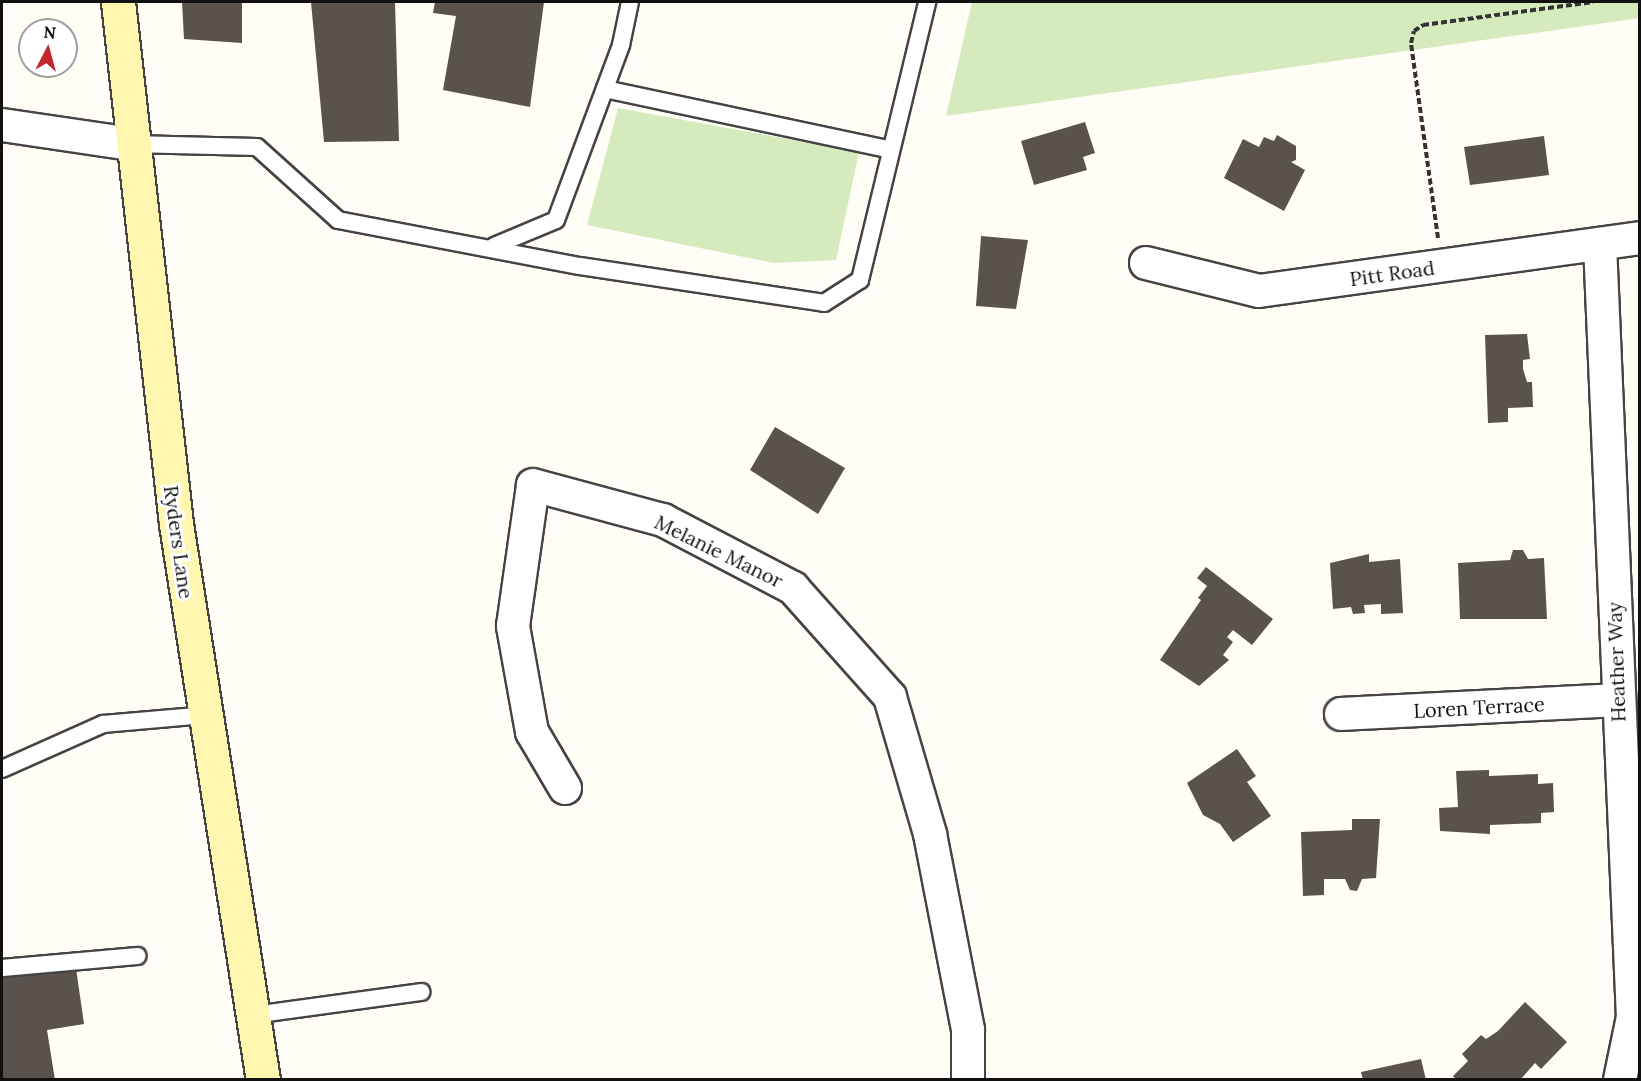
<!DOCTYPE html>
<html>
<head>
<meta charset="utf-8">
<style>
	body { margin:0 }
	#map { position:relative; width:1641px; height:1081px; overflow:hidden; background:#fffdf5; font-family:Lora,serif }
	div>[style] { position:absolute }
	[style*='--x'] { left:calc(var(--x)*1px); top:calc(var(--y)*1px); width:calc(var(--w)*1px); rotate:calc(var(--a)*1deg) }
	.green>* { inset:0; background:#d5ebbd }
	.building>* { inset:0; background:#5a524d }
	.path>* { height:4px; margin-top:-2px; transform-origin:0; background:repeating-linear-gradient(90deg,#333 0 6px,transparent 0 9px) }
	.roads { filter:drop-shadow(2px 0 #444) drop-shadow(-2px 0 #444) drop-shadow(0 2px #444) drop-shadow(0 -2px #444) }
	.service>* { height:16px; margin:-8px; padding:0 8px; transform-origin:8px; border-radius:8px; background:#fff }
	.minor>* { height:32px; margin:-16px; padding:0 16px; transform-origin:16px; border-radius:16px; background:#fff }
	.secondary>* { height:33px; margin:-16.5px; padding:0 16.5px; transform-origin:16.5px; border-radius:16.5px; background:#fff6b0 }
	span { translate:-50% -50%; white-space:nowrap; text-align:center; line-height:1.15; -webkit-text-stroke:6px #fff; paint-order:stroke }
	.street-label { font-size:20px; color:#111 }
	.frame { position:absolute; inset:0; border:3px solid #111; pointer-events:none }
	.north { position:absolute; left:18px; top:18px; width:60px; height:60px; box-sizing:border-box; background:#fff; border:2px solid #a0a0a0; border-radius:50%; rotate:6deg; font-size:16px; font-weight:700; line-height:24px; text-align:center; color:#111 }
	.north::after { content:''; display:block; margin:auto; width:21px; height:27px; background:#c4262e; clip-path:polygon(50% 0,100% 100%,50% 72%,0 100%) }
</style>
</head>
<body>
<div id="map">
	<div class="green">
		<i style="clip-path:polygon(972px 2px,1639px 2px,1640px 18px,946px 116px)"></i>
		<i style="clip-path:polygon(618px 108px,859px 152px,836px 260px,774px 263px,587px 225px)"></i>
	</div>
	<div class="building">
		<i style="clip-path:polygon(182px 2px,242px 2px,242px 43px,184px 39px)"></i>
		<i style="clip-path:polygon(311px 2px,395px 2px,399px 141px,324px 142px)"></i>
		<i style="clip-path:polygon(435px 2px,544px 2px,530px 107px,443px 90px,456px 16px,433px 13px)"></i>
		<i style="clip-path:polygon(1085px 122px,1095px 153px,1083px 157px,1087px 170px,1034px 185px,1021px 141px)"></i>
		<i style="clip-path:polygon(1277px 135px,1296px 146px,1296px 160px,1291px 162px,1305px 170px,1284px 211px,1224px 178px,1243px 139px,1259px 147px,1264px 137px,1274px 141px)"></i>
		<i style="clip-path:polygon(1544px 136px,1549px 175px,1470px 185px,1464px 147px)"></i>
		<i style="clip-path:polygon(981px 236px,1028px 240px,1016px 309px,976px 306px)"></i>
		<i style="clip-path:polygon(1527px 334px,1530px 359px,1523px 360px,1523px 369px,1527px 382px,1532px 382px,1533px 407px,1508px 408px,1508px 422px,1488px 423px,1485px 335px)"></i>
		<i style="clip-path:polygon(775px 427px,845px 468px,818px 514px,750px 470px)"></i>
		<i style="clip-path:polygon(1513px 550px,1523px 550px,1528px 559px,1544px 558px,1547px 619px,1460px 619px,1458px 563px,1510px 560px)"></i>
		<i style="clip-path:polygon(1369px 554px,1369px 562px,1400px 559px,1403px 613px,1381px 614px,1381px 604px,1364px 605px,1365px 613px,1353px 614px,1351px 607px,1333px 609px,1330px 563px)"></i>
		<i style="clip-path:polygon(1206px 567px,1273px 619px,1252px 645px,1233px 630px,1227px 637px,1233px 642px,1223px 655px,1229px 660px,1199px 686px,1160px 660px,1201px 600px,1198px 598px,1207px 586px,1197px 578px)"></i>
		<i style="clip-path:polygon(1237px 749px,1256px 776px,1247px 782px,1271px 816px,1233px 842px,1220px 824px,1203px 815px,1187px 783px)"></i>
		<i style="clip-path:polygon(1489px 770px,1489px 776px,1538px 774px,1538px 784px,1553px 783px,1554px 812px,1541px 813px,1541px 823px,1490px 825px,1490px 834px,1440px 831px,1439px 808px,1458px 807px,1456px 771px)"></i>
		<i style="clip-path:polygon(1352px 819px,1380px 819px,1376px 878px,1362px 879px,1357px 891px,1350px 890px,1345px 879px,1324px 879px,1324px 895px,1303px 896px,1301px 832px,1352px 830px)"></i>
		<i style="clip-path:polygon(76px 968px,84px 1024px,47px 1030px,55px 1080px,2px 1080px,2px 978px)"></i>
		<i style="clip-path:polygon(1525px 1002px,1567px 1042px,1541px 1069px,1535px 1063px,1520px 1080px,1456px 1080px,1453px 1076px,1468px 1061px,1462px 1054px,1481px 1035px,1486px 1039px,1498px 1031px)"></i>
		<i style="clip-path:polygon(1421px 1059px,1426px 1080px,1363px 1080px,1361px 1072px)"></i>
	</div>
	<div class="path">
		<i style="--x:1438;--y:238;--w:197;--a:-97.9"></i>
		<i style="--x:1411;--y:43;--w:12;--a:-76"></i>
		<i style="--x:1414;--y:31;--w:11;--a:-34"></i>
		<i style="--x:1423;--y:25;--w:172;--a:-7.7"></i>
	</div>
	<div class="roads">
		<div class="service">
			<i style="--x:605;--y:89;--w:292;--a:12"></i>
			<i style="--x:130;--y:144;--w:127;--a:1.4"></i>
			<i style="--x:257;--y:147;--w:109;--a:42"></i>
			<i style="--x:338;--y:220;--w:246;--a:10.8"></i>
			<i style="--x:580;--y:266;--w:247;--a:8.6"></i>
			<i style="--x:824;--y:303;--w:43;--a:-32.6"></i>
			<i style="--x:860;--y:280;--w:286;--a:-76.4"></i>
			<i style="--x:494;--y:246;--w:67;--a:-22.8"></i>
			<i style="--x:556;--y:220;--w:187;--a:-69.6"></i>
			<i style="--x:621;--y:45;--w:44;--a:-78.2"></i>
			<i style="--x:2;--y:769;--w:111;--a:-24"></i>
			<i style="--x:103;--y:724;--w:102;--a:-5"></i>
			<i style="--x:2;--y:968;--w:136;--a:-5.1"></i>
			<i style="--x:253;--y:1015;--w:170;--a:-7.8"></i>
		</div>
		<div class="minor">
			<i style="--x:2;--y:125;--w:129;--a:8.4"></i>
			<i style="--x:1600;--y:244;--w:774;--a:87.56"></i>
			<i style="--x:1633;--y:1017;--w:64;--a:101.7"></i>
			<i style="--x:1146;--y:263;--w:116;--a:13.9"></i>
			<i style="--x:1259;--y:291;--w:385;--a:-7.9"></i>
			<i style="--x:1341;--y:714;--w:277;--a:-2.9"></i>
			<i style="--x:565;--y:788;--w:65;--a:-120.5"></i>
			<i style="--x:532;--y:732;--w:108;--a:-100.2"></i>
			<i style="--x:513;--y:626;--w:142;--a:-81.9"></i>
			<i style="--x:533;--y:485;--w:135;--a:15.1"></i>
			<i style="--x:663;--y:520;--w:147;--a:27.6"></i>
			<i style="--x:793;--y:588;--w:146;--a:48.3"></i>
			<i style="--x:890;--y:697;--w:143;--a:73.7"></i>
			<i style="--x:930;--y:834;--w:200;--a:79"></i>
			<i style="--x:968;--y:1030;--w:50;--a:90"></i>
		</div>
		<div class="secondary">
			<i style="--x:118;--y:2;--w:525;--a:83.66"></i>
			<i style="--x:176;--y:524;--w:563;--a:81.11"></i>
		</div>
	</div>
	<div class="street-label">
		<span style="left:1392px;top:273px;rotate:-8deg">Pitt Road</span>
		<span style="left:179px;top:542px;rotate:82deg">Ryders Lane</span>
		<span style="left:719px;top:551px;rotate:26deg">Melanie Manor</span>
		<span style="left:1616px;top:662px;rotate:-92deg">Heather Way</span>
		<span style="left:1479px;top:707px;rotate:-3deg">Loren Terrace</span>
	</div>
	<div class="frame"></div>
	<div class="north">N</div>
</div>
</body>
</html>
